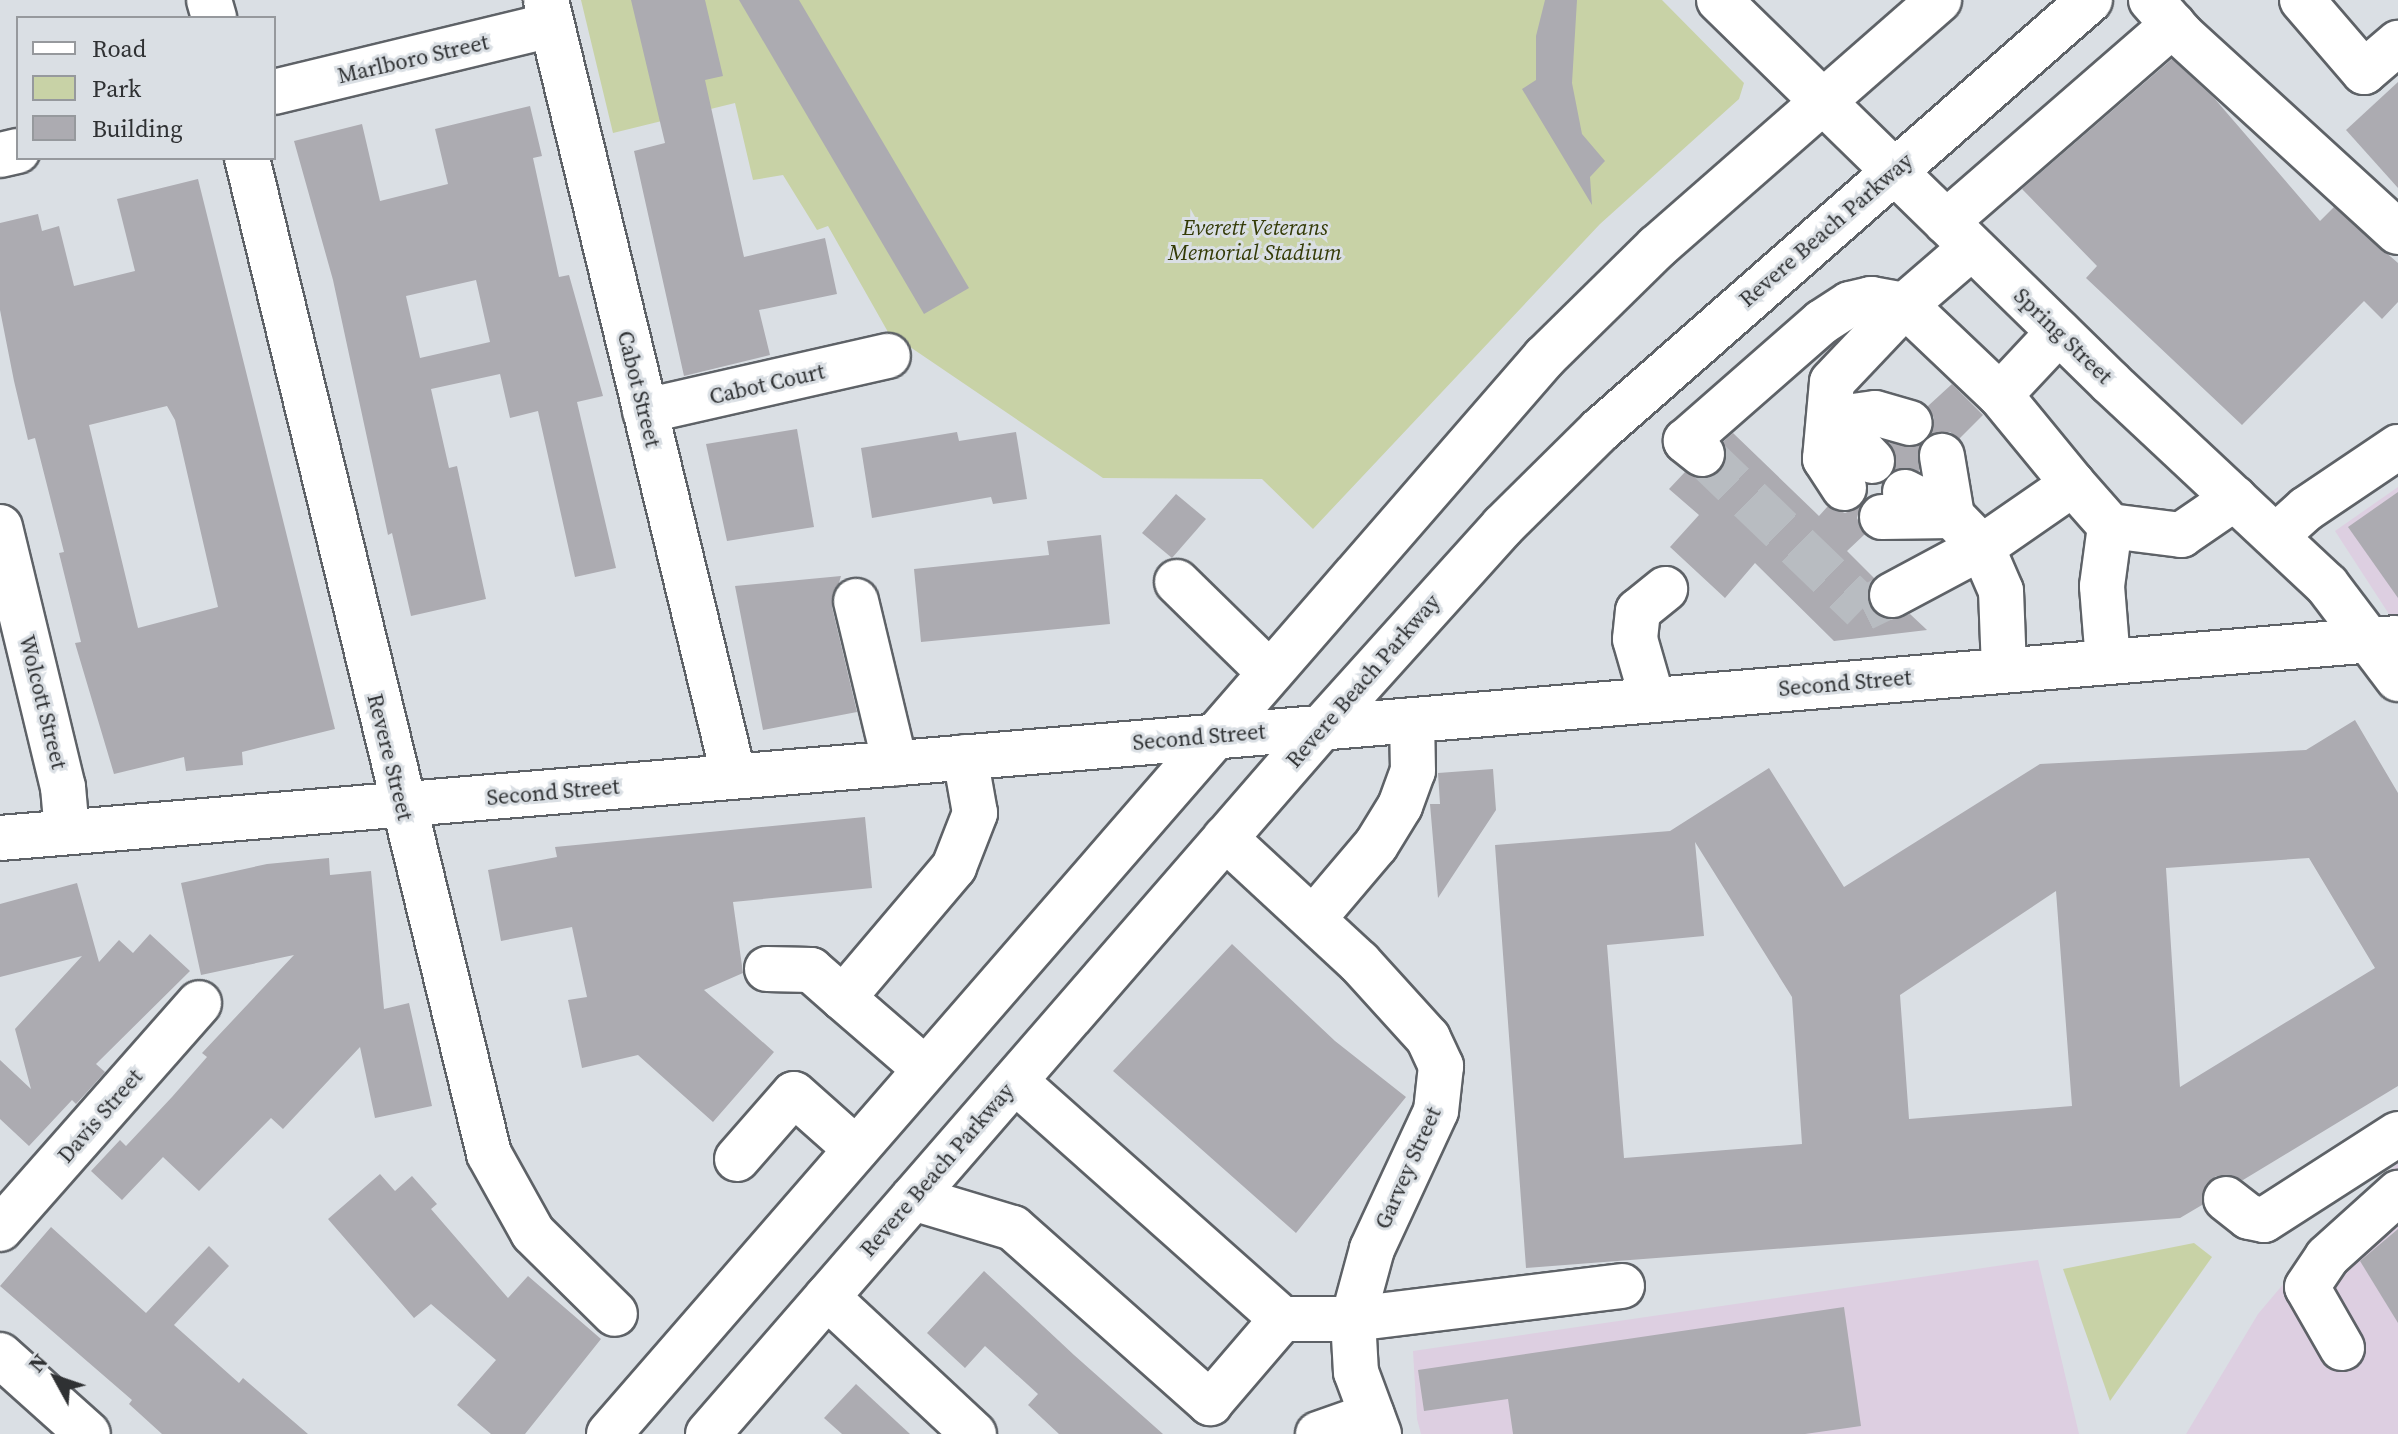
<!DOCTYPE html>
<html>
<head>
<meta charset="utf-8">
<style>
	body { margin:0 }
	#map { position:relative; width:2398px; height:1434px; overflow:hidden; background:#dadfe4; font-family:"Source Serif 4",serif }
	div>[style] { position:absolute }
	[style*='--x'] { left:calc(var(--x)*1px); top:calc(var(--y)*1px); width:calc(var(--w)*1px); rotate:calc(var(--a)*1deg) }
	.industrial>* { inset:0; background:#ddcfe1 }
	.green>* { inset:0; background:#c8d2a6 }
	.building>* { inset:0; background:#acabb1 }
	.minor-tunnel>* { height:44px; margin-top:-22px; transform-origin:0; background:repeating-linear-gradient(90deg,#b8bcc1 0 44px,transparent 0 66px) }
	.roads { filter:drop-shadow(2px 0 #5e6267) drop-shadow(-2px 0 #5e6267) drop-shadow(0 2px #5e6267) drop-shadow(0 -2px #5e6267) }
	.minor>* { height:44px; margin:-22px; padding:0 22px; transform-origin:22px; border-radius:22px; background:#fff }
	.major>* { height:44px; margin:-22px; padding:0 22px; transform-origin:22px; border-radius:22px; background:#fff }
	.highway>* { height:44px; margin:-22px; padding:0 22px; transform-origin:22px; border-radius:22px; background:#fff }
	span { translate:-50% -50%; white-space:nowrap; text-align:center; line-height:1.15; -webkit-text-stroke:6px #dadfe4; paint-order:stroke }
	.street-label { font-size:22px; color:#2f3133 }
	.park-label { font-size:22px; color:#333a06; font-style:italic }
	.legend { position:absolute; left:16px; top:16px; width:260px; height:144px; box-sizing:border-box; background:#dadfe4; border:2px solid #96999d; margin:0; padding:10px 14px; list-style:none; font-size:24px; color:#2f3133 }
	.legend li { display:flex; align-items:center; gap:16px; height:40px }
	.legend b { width:40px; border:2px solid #96999d }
	.north { position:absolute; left:16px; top:1338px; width:80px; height:80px; -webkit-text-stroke:6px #dadfe4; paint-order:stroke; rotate:310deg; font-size:22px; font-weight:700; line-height:32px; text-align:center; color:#2f3133 }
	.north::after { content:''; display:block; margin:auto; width:28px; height:36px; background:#2f3133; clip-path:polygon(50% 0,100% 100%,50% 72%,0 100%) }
</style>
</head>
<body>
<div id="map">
	<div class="industrial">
		<i style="clip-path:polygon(2398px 487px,2398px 628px,2335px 531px)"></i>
		<i style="clip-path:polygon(2398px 1163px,2398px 1434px,2186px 1434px,2258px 1314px,2339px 1218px)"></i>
		<i style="clip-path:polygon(2038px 1260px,2079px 1434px,1421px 1434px,1417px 1419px,1413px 1351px)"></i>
	</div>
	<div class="green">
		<i style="clip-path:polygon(581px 0,1662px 0,1744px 83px,1739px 99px,1600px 224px,1313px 529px,1262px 479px,1103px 478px,888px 332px,828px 226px,817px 230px,783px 175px,753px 180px,735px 103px,613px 133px)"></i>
		<i style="clip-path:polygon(2194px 1243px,2212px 1257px,2110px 1401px,2063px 1269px)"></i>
	</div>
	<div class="building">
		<i style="clip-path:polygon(631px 0,705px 0,723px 76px,705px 80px,744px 257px,825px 238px,837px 294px,759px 310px,770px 355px,684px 376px,634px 151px,665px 143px)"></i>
		<i style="clip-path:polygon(739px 0,799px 0,969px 288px,924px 314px)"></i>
		<i style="clip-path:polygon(1545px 0,1577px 0,1572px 83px,1582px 134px,1605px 161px,1590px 177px,1592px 205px,1522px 89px,1536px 80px,1536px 36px)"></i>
		<i style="clip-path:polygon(2172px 59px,2214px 98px,2320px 221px,2334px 207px,2398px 263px,2398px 302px,2382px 319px,2364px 301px,2242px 425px,2086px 278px,2097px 266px,2022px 189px)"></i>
		<i style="clip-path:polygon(2398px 82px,2398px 188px,2346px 130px)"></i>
		<i style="clip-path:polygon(evenodd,530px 106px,542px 156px,533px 158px,559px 277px,569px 275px,603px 396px,577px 402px,616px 568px,575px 577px,538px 411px,510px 418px,500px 374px,431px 389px,449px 468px,457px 466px,486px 599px,411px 616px,392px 533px,388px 535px,333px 280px,294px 141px,362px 124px,380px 201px,448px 184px,435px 129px,530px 106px,476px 280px,490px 342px,420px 358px,406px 296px,476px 280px)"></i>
		<i style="clip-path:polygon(evenodd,198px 179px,335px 729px,242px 752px,243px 765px,186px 771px,184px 757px,114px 774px,75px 643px,81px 642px,59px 553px,64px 552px,35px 438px,28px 440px,14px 381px,0 310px,0 223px,38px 214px,42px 231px,59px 226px,74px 286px,135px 271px,117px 199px,198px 179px,167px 406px,175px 420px,218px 607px,138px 628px,89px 425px,167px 406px)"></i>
		<i style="clip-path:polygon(1952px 384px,1983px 415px,1959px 439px,1950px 432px,1932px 434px,1934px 418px,1928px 406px)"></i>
		<i style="clip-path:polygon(797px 429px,814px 527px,727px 541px,706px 444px)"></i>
		<i style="clip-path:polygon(957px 432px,959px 441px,1016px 432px,1027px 499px,993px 504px,991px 497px,872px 518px,861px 448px)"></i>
		<i style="clip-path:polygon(1733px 433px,1819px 516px,1828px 506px,1845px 513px,1860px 507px,1857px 518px,1865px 534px,1847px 551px,1874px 578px,1867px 593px,1870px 607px,1890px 620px,1910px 614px,1927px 630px,1834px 641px,1755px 563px,1725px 598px,1670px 547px,1699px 515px,1669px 489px,1685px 472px,1699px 479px,1721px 470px,1727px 457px,1723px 442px)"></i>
		<i style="clip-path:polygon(1890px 443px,1920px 445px,1919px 471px,1895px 470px)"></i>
		<i style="clip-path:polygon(2398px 492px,2398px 598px,2348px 527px)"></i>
		<i style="clip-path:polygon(1176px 494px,1206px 519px,1172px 558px,1142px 533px)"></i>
		<i style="clip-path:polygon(1101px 535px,1110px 624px,921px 642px,914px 569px,1049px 555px,1047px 541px)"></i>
		<i style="clip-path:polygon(841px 576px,832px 607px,857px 712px,763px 730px,735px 586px)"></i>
		<i style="clip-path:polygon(evenodd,2355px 720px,2398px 793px,2398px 1086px,2243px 1180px,2216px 1176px,2206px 1184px,2202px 1205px,2180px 1218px,1526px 1268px,1495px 845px,1670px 831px,1769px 768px,1844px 887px,2040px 764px,2306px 750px,2355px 720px,1695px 842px,1792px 997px,1802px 1144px,1624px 1158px,1607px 945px,1704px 936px,1695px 842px,2355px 720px,2309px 858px,2375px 968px,2180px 1087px,2166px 868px,2309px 858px,2355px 720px,2056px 891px,2072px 1106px,1909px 1119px,1900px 995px,2056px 891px)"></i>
		<i style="clip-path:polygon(1493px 769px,1496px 810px,1438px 898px,1430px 804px,1440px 804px,1438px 773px)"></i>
		<i style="clip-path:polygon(865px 817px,872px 888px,733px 902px,743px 973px,704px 990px,774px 1052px,713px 1122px,638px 1055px,582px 1068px,568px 1000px,587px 997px,572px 927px,501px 941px,488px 870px,557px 857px,555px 847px)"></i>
		<i style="clip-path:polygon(329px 858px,330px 875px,371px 871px,384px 1009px,409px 1003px,432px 1106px,375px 1118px,360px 1047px,283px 1129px,271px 1118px,199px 1191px,163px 1157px,122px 1200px,91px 1171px,120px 1140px,126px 1146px,172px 1097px,207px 1057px,202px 1053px,294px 955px,201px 975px,181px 883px,267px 864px)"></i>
		<i style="clip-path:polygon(77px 883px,99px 962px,119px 940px,133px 953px,150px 934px,190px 971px,96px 1064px,105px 1072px,88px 1091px,76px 1104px,72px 1100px,29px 1146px,0 1119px,0 1060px,31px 1089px,15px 1029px,82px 956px,0 977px,0 904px)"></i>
		<i style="clip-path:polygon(1232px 944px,1335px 1041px,1406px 1097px,1296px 1233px,1113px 1071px)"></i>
		<i style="clip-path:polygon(380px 1174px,395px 1191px,412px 1176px,437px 1204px,431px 1209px,508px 1298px,528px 1276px,601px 1339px,525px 1434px,491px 1434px,457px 1405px,496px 1360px,431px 1304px,414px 1318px,328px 1219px)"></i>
		<i style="clip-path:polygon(51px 1227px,146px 1313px,209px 1246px,229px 1266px,174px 1325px,239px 1383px,243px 1378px,308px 1434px,162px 1434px,129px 1404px,132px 1400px,0 1286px)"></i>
		<i style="clip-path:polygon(2398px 1229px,2398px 1323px,2360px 1261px)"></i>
		<i style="clip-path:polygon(984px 1271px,1074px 1355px,1163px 1434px,1059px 1434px,1028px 1405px,1038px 1394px,985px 1346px,965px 1368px,927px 1333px)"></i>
		<i style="clip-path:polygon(1844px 1307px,1861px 1426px,1805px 1434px,1513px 1434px,1508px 1399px,1424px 1411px,1418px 1370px)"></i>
		<i style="clip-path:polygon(856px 1384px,910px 1434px,842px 1434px,824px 1418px)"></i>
	</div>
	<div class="minor-tunnel">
		<i style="--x:1702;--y:454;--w:223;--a:43.9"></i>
		<i style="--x:1863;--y:609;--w:32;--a:-26"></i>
	</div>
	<div class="roads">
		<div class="minor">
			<i style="--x:209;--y:0;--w:19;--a:74"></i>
			<i style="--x:546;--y:0;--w:799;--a:76.4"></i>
			<i style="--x:1719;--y:0;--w:548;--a:44.33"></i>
			<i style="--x:2111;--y:383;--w:296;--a:43.1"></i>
			<i style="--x:2327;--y:585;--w:118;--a:52.9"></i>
			<i style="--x:2151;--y:0;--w:47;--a:48.5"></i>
			<i style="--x:2182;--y:35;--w:292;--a:42.4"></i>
			<i style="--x:2302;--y:0;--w:95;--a:49.3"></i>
			<i style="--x:2364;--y:72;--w:45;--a:-40.5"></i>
			<i style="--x:274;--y:92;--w:285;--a:-13.6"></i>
			<i style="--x:0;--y:155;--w:18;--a:-13"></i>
			<i style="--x:247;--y:158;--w:1025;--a:76.34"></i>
			<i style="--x:489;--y:1154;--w:90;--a:60.9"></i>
			<i style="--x:533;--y:1233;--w:115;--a:44.6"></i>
			<i style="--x:1946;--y:222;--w:301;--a:-41"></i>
			<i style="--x:2000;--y:395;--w:86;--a:-46.9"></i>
			<i style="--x:645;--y:411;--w:249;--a:-12.8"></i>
			<i style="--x:1832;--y:419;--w:43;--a:-7.9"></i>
			<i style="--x:1875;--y:413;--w:36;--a:16"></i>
			<i style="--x:1832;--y:419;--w:58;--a:46.4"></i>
			<i style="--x:1702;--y:454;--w:21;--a:-141"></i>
			<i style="--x:1686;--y:441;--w:181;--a:-41.2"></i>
			<i style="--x:1822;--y:322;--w:33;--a:-33"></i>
			<i style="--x:1850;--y:304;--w:22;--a:-13"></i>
			<i style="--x:1871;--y:299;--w:35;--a:10"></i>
			<i style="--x:1905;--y:305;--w:131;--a:43.5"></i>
			<i style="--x:2000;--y:395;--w:115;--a:50.6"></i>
			<i style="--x:2073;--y:484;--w:111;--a:145.3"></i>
			<i style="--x:1982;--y:547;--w:102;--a:151.9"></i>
			<i style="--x:2073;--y:484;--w:56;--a:48.6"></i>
			<i style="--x:2110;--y:526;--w:72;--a:7.2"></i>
			<i style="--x:2181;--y:535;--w:65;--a:-34.4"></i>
			<i style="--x:1844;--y:488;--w:35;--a:-123"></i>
			<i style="--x:1825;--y:459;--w:77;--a:-84.8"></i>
			<i style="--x:1832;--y:382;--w:106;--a:-46.5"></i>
			<i style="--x:1905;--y:305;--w:87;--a:-40.8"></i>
			<i style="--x:1905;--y:492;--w:53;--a:27.1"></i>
			<i style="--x:1952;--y:516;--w:43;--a:45.9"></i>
			<i style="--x:1982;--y:547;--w:48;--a:66.6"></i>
			<i style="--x:2001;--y:591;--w:79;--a:87.8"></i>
			<i style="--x:1882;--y:517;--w:70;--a:-0.8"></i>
			<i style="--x:1952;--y:516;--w:61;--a:-99.5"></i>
			<i style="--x:0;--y:527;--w:268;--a:76.4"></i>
			<i style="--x:63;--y:787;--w:45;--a:84.9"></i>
			<i style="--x:2276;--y:536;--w:40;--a:-42"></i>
			<i style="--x:2306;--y:509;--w:111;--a:-34"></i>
			<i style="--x:1177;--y:582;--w:129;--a:44.4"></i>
			<i style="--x:856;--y:601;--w:167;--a:76.5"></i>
			<i style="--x:2108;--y:661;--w:75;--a:-94.6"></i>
			<i style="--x:2102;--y:586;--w:61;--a:-82.4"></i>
			<i style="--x:1652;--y:698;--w:61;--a:-106.1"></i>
			<i style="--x:1635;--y:639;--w:28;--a:-84"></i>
			<i style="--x:1638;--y:611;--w:35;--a:-39"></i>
			<i style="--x:1225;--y:838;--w:183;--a:42.8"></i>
			<i style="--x:1359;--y:962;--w:103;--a:47.8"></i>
			<i style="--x:1428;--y:1038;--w:31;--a:65"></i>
			<i style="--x:1441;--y:1066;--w:45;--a:96.3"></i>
			<i style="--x:1436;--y:1111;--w:152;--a:114.9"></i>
			<i style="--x:1372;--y:1249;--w:73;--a:105.2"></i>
			<i style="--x:1353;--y:1319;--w:53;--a:86.8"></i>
			<i style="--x:1356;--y:1372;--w:66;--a:69.6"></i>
			<i style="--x:1314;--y:918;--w:96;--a:-49.7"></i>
			<i style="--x:1376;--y:845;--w:46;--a:-58.4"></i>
			<i style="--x:1400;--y:806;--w:37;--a:-70"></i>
			<i style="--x:1413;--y:771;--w:51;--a:-91.1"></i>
			<i style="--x:767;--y:969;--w:44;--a:1.3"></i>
			<i style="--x:811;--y:970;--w:43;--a:41.2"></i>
			<i style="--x:843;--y:998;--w:172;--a:-49.7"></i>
			<i style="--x:954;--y:867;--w:58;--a:-68.7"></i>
			<i style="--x:975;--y:813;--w:57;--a:-100.1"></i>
			<i style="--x:843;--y:998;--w:108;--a:40.9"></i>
			<i style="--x:1015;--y:1081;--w:358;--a:41.7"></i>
			<i style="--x:1282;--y:1319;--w:71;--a:0"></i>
			<i style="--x:1353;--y:1319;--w:271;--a:-7"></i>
			<i style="--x:737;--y:1159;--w:86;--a:-48.8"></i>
			<i style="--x:794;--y:1094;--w:83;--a:41.6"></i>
			<i style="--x:913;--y:1198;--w:104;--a:16.7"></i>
			<i style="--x:1013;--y:1228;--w:264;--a:41.6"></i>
			<i style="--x:1210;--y:1403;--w:111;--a:-49.4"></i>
			<i style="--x:2226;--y:1199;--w:29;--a:38"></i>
			<i style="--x:2249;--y:1217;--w:15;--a:11"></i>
			<i style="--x:2264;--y:1220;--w:159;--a:-32.7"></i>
			<i style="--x:0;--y:1229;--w:301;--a:-48.6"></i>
			<i style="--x:827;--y:1297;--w:201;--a:43"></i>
			<i style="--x:2342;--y:1348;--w:70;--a:-119.8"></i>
			<i style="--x:2307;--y:1287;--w:36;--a:-56"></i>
			<i style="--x:2327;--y:1257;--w:96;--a:-42"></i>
			<i style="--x:0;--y:1355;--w:118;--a:41.9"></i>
			<i style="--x:1318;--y:1434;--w:57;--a:-19.4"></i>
		</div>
		<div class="major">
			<i style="--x:0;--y:838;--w:2406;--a:-4.77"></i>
		</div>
		<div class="highway">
			<i style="--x:609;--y:1434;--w:1427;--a:-49.01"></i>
			<i style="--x:1545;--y:357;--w:157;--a:-44.5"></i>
			<i style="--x:1657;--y:247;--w:375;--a:-41.2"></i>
			<i style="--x:708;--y:1434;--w:936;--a:-49.03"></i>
			<i style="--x:1322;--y:727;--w:270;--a:-48"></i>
			<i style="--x:1503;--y:526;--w:136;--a:-44.7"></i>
			<i style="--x:1600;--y:430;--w:652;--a:-41.27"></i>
		</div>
	</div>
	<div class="street-label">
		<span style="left:413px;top:59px;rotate:-13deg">Marlboro Street</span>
		<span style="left:1826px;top:230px;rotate:-41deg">Revere Beach Parkway</span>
		<span style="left:2063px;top:336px;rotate:44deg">Spring Street</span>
		<span style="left:767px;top:384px;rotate:-13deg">Cabot Court</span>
		<span style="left:639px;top:389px;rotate:76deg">Cabot Street</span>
		<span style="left:1363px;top:681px;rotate:-49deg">Revere Beach Parkway</span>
		<span style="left:1845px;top:683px;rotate:-5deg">Second Street</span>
		<span style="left:43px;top:702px;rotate:76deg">Wolcott Street</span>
		<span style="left:1199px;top:737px;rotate:-5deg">Second Street</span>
		<span style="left:390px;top:757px;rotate:76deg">Revere Street</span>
		<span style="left:553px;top:792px;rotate:-5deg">Second Street</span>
		<span style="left:100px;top:1116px;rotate:-49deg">Davis Street</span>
		<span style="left:1408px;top:1168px;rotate:-66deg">Garvey Street</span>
		<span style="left:937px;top:1170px;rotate:-49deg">Revere Beach Parkway</span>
	</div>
	<div class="park-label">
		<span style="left:1255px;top:240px">Everett Veterans<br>Memorial Stadium</span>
	</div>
	<ul class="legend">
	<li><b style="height:10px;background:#fff"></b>Road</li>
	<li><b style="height:22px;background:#c8d2a6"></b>Park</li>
	<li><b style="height:22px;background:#acabb1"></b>Building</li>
	</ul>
	<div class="north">N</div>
</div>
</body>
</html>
